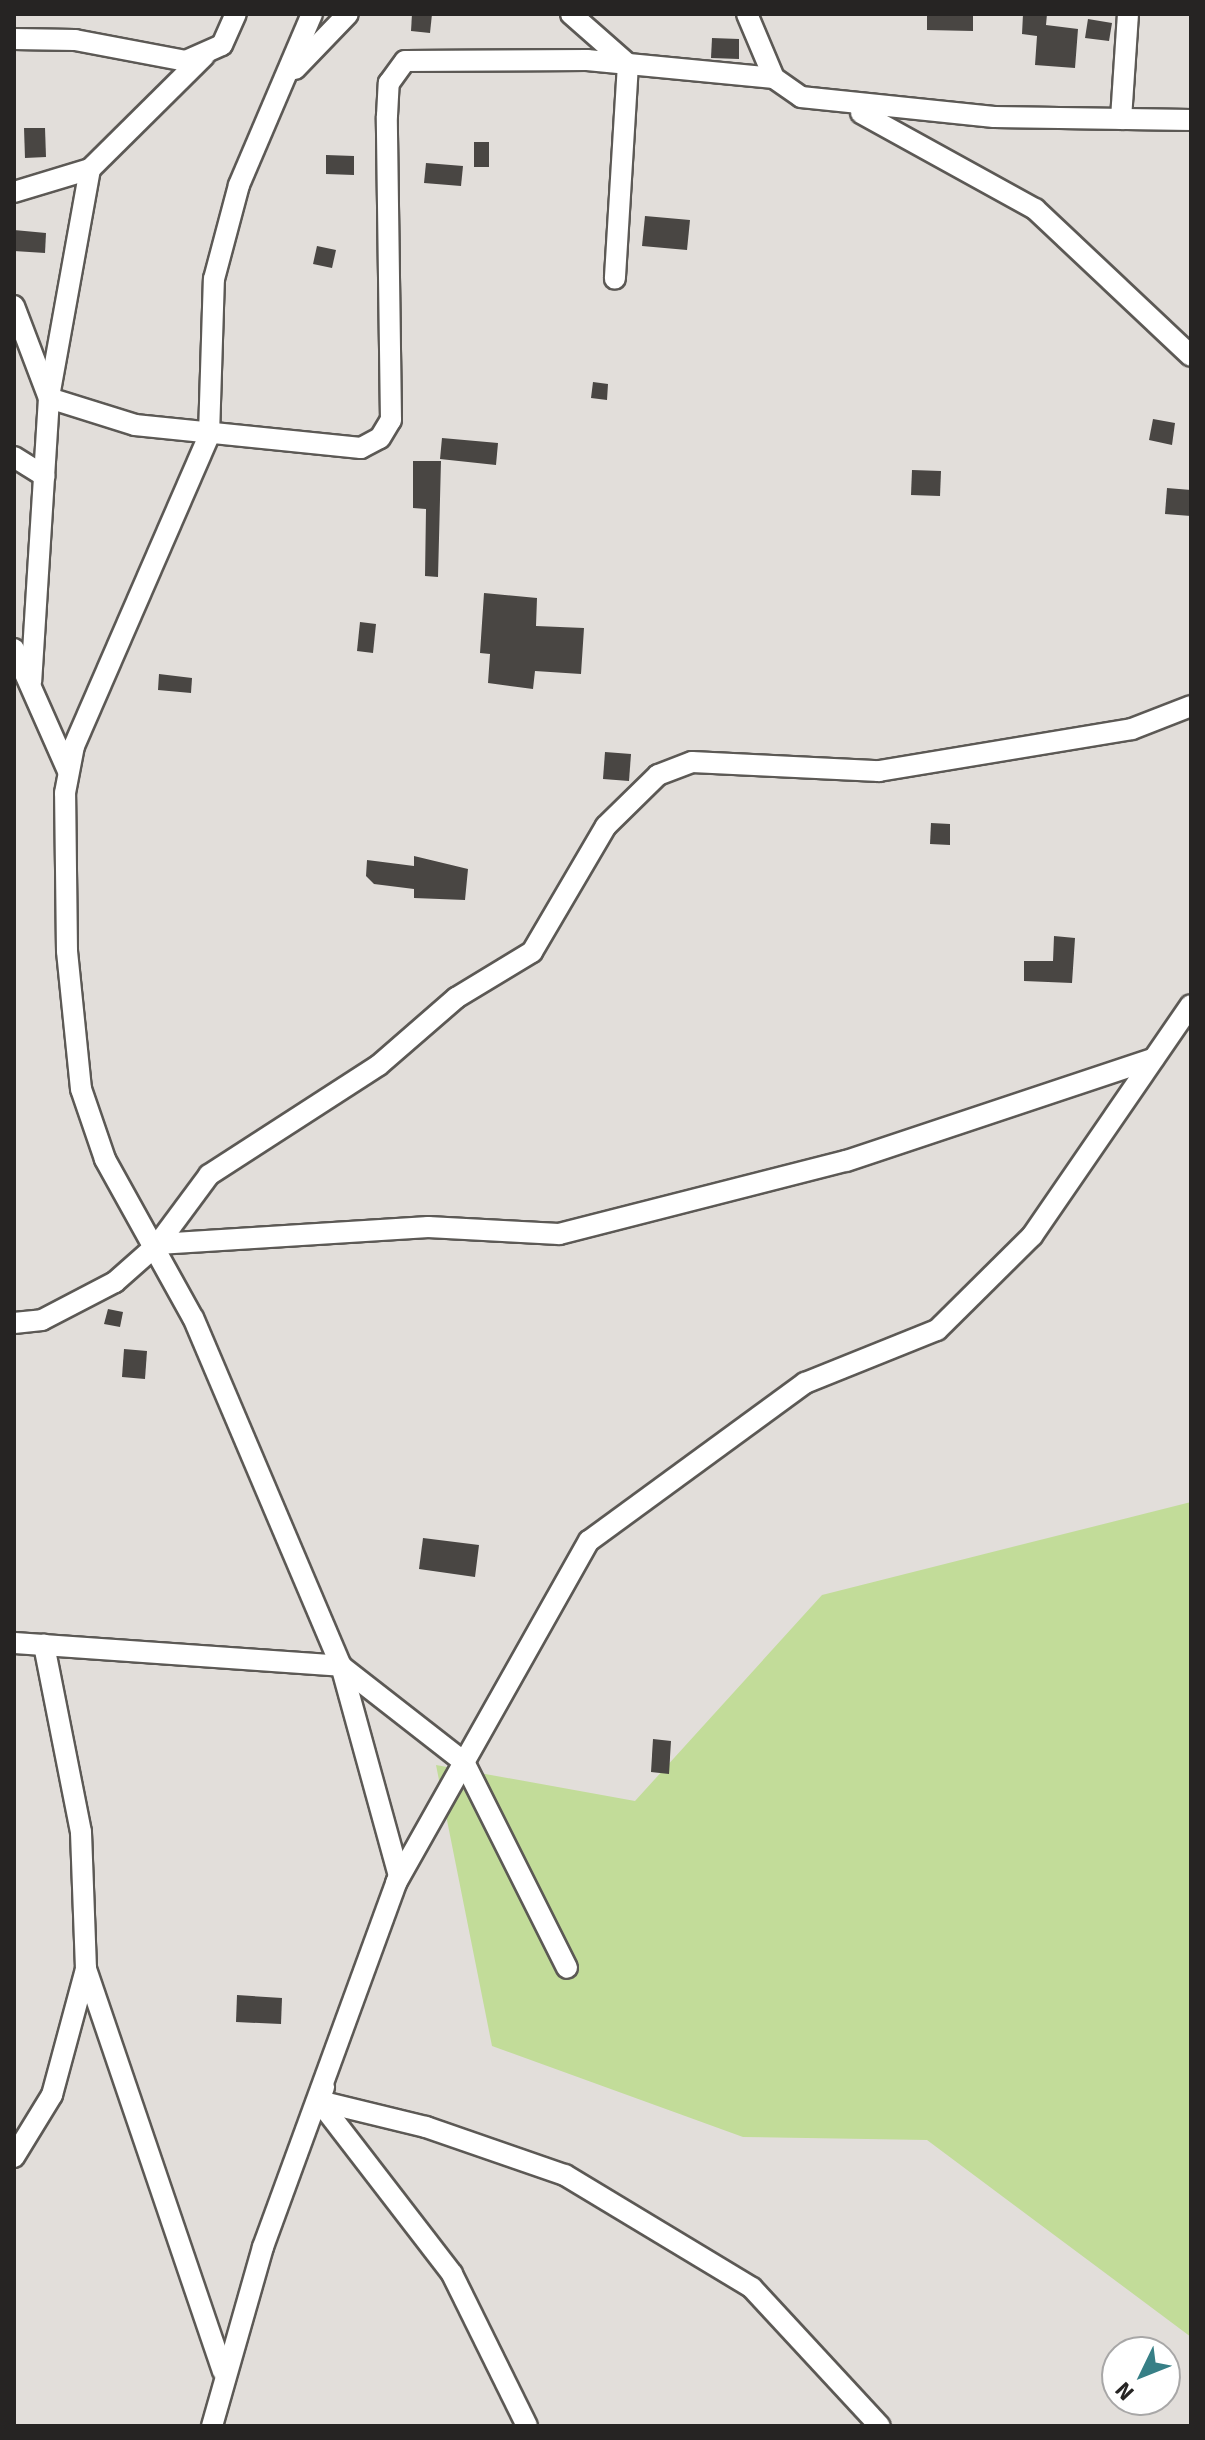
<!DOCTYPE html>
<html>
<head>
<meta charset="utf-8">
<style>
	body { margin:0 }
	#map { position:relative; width:1205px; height:2440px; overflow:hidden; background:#e2deda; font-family:Signika,sans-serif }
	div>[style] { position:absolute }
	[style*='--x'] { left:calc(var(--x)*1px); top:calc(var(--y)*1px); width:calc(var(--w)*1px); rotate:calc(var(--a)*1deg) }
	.green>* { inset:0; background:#c2dc99 }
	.building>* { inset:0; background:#494643 }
	.roads { filter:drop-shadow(2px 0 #5c5955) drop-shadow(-2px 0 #5c5955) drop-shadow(0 2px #5c5955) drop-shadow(0 -2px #5c5955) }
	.street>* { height:20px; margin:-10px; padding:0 10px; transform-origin:10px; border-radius:10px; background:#fff }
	span { translate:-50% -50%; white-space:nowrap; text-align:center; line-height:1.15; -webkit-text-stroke:8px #fff; paint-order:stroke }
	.frame { position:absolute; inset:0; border:16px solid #262423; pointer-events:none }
	.north { position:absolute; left:1101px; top:2336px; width:80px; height:80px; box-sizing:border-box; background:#fff; border:2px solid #a8a7a7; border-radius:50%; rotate:227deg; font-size:22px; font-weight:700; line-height:32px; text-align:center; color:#262423 }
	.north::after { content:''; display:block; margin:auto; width:28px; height:36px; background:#377f86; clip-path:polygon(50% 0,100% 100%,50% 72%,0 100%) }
</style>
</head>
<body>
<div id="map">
	<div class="green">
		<i style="clip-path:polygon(1191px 1502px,1191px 2337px,927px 2140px,743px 2137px,492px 2046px,436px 1765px,635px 1801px,822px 1595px)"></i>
	</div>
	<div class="building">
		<i style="clip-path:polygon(412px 14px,432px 14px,430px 33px,411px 31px)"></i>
		<i style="clip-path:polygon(1023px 14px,1047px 14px,1046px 25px,1078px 29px,1075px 68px,1035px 65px,1037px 36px,1022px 34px)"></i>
		<i style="clip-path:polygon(927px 16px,973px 16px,973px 31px,927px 30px)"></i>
		<i style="clip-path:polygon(1088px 19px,1112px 23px,1109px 41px,1085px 38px)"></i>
		<i style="clip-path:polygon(712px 38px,739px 39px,739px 59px,711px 58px)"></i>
		<i style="clip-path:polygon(24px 128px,45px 128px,46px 157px,25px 158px)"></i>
		<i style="clip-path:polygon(474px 142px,489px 142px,489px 167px,474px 167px)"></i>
		<i style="clip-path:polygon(326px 155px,354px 156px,354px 175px,326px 174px)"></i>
		<i style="clip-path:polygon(426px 163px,463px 166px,461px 186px,424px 183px)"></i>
		<i style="clip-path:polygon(645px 216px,690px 220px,687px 250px,642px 246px)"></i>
		<i style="clip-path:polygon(14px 230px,46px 233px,45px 253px,14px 251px)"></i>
		<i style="clip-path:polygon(317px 246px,336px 250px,332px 268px,313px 264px)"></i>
		<i style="clip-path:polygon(593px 382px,608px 384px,607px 400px,591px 398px)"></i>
		<i style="clip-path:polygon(1153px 419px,1175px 423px,1172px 445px,1149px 440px)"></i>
		<i style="clip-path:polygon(442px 438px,498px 443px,496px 465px,440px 459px)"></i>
		<i style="clip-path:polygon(413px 461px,441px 461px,438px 577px,425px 576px,426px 509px,413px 508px)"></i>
		<i style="clip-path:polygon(912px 470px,941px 471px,940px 496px,911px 495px)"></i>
		<i style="clip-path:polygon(1167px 488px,1191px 490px,1191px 516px,1165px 514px)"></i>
		<i style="clip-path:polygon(484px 593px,537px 598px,536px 626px,584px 628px,581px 674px,535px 671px,533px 689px,488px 683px,490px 654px,480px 653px)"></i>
		<i style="clip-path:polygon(360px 622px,376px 624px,373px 653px,357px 651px)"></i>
		<i style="clip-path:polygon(159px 674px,192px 678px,191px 693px,158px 690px)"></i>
		<i style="clip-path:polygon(605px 752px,631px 754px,629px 781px,603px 779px)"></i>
		<i style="clip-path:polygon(931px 823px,950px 824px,950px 845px,930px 844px)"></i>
		<i style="clip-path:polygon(414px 856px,468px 869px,465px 900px,414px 898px,414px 889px,374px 884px,366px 876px,367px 860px,414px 866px)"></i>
		<i style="clip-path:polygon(1054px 936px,1075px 938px,1072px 983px,1024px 981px,1024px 961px,1053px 961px)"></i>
		<i style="clip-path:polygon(108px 1309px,123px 1312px,120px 1327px,104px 1324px)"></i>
		<i style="clip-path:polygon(124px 1349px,147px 1351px,145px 1379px,122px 1377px)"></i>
		<i style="clip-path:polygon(423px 1538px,479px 1545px,475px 1577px,419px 1569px)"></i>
		<i style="clip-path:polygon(653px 1739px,671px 1741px,669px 1774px,651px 1772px)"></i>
		<i style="clip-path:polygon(237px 1995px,282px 1998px,281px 2024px,236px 2022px)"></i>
	</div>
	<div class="roads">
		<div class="street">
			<i style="--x:571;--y:14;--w:76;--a:41.3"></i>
			<i style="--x:628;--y:64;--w:215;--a:93.5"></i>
			<i style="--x:747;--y:14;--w:69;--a:67.1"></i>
			<i style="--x:774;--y:78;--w:33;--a:35"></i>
			<i style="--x:801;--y:97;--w:194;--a:5.9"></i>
			<i style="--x:994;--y:117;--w:197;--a:0.9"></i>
			<i style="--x:14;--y:39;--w:61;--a:0.9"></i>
			<i style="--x:75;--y:40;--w:113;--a:10.7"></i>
			<i style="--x:186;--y:61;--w:39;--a:-24"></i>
			<i style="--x:222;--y:45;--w:34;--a:-66"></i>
			<i style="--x:295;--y:69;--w:76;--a:-46.1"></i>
			<i style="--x:861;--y:113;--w:199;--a:28.9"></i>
			<i style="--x:1035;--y:209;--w:214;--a:43.3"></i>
			<i style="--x:1121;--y:119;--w:105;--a:-86.2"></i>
			<i style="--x:90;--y:169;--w:233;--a:100.2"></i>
			<i style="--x:49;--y:398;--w:90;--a:17.4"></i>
			<i style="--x:135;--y:425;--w:227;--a:5.8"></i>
			<i style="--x:361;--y:448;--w:21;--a:-28"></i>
			<i style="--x:380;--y:438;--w:21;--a:-59"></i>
			<i style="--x:391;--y:420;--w:304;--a:-90.8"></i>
			<i style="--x:387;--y:116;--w:33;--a:-87"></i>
			<i style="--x:389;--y:83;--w:27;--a:-54"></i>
			<i style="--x:405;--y:61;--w:182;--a:-0.3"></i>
			<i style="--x:587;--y:60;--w:188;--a:5.5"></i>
			<i style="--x:14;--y:192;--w:79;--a:-16.8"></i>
			<i style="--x:90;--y:169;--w:161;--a:-44.7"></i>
			<i style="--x:14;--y:306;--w:98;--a:69.2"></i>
			<i style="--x:49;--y:398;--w:284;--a:93.6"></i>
			<i style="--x:14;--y:457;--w:36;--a:32"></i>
			<i style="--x:14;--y:649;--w:133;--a:66.1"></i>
			<i style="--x:158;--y:1244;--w:271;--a:-3.6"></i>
			<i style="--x:428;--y:1227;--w:131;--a:3.1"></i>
			<i style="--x:559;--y:1234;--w:296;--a:-14.3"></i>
			<i style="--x:846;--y:1161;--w:324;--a:-18.4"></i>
			<i style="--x:14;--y:1323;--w:28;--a:-6"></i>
			<i style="--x:42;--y:1320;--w:82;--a:-27.5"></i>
			<i style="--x:115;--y:1282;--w:57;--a:-41.5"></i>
			<i style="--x:158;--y:1244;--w:86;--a:-53.5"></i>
			<i style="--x:209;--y:1175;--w:202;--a:-32.9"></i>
			<i style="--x:379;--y:1065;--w:102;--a:-41"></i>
			<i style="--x:456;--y:998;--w:89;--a:-31.2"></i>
			<i style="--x:532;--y:952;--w:146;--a:-59.6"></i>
			<i style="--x:606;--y:826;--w:73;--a:-44.4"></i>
			<i style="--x:658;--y:775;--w:36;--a:-21"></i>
			<i style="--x:692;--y:762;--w:187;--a:2.8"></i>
			<i style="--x:879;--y:771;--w:256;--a:-9.4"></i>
			<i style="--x:1132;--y:729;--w:63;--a:-21.3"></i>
			<i style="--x:14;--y:1643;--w:328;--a:4"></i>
			<i style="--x:341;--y:1666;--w:156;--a:38"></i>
			<i style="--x:464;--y:1762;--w:230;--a:63.4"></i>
			<i style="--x:396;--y:1883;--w:393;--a:-60.6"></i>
			<i style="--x:589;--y:1541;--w:268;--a:-36.2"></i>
			<i style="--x:805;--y:1383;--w:142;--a:-21.9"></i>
			<i style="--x:937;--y:1330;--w:134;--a:-44.7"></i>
			<i style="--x:1032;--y:1236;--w:280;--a:-55.5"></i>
			<i style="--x:86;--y:1969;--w:425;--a:71.2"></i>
			<i style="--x:324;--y:2087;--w:15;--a:110"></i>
			<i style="--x:319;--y:2101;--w:110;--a:13.7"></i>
			<i style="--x:426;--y:2127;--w:147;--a:19.1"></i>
			<i style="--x:565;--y:2175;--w:218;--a:31.1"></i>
			<i style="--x:752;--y:2288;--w:188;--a:47.2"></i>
			<i style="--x:319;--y:2101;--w:218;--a:52.4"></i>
			<i style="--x:452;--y:2274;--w:169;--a:63.7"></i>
			<i style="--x:14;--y:2157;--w:73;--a:-58.5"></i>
			<i style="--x:52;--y:2095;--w:131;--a:-74.9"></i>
			<i style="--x:86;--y:1969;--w:137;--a:-92.1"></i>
			<i style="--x:81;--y:1832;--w:191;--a:-101.2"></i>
			<i style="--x:212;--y:2426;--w:186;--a:-74.1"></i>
			<i style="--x:263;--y:2247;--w:395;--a:-69.9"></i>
			<i style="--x:399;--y:1876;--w:218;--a:-105.4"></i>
			<i style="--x:341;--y:1666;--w:378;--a:-113"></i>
			<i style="--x:193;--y:1318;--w:182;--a:-119"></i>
			<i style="--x:105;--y:1159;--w:74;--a:-108.9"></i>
			<i style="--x:81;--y:1089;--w:139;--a:-95.8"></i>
			<i style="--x:67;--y:951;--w:158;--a:-90.7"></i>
			<i style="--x:65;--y:793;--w:48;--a:-79.2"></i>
			<i style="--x:74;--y:746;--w:339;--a:-66.5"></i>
			<i style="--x:209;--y:435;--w:156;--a:-88.2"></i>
			<i style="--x:214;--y:279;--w:97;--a:-75.1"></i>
			<i style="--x:239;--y:185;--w:186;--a:-66.9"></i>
		</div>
	</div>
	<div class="frame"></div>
	<div class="north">N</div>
</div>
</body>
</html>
